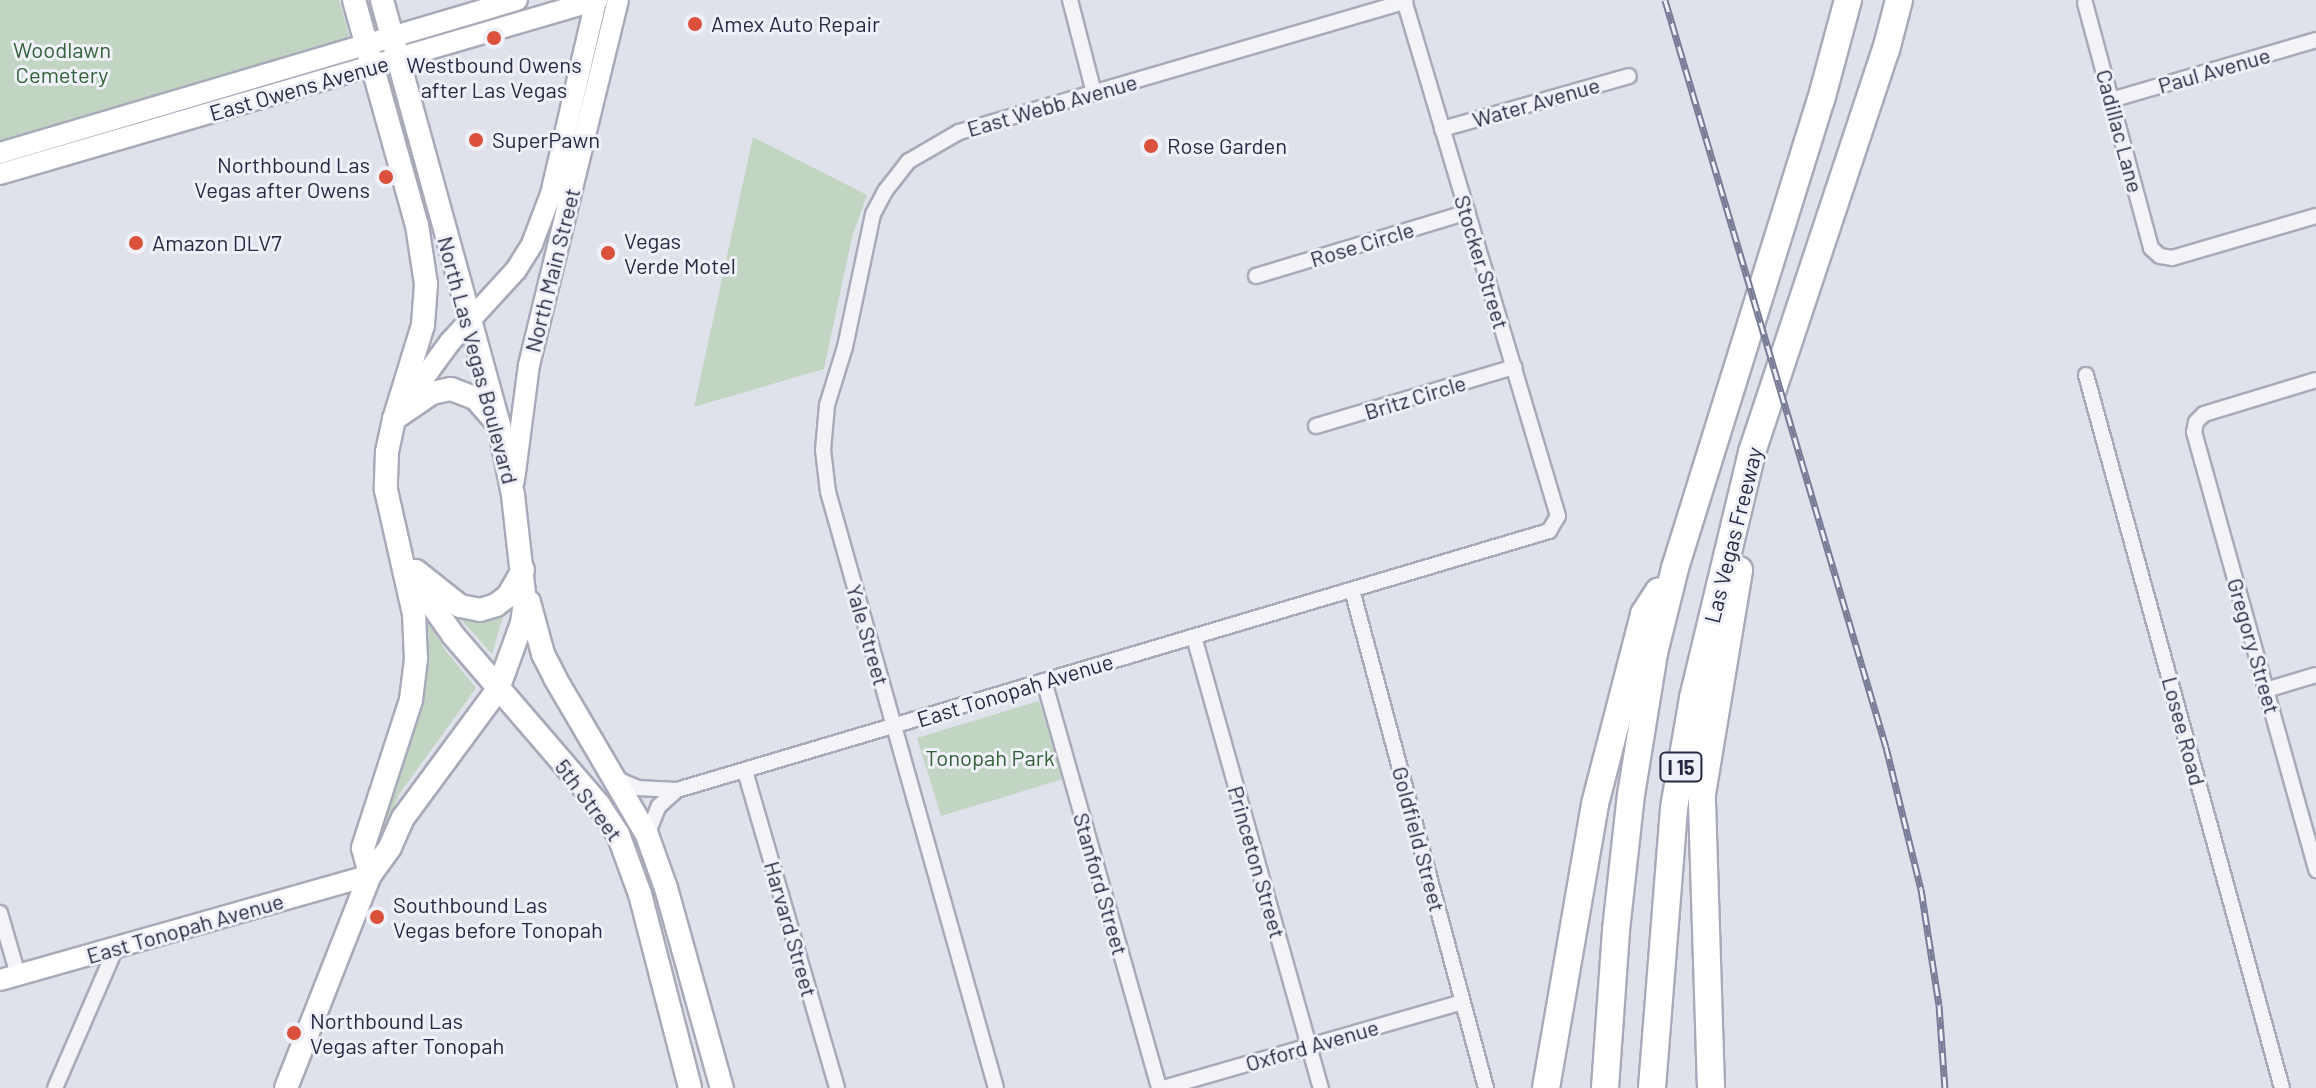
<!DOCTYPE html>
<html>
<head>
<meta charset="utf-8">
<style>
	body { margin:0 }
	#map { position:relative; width:2316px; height:1088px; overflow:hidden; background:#e0e2eb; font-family:Barlow,sans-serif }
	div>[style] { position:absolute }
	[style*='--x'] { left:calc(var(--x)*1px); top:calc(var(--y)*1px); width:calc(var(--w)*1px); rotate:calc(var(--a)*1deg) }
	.green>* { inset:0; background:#c1d5c2 }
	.roads { filter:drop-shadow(2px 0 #a8aab9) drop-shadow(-2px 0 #a8aab9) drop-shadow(0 2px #a8aab9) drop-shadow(0 -2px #a8aab9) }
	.street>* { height:14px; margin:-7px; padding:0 7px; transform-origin:7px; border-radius:7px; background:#f4f4f8 }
	.secondary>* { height:20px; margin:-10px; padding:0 10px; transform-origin:10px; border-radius:10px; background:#fff }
	.primary>* { height:22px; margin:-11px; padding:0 11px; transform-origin:11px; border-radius:11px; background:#fff }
	.highway>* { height:26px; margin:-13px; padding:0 13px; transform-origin:13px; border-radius:13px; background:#fff }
	.rail>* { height:7px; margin-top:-3.5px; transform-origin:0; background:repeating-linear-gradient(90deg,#f0f1f8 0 12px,#787b96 0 24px); box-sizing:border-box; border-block:2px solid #787b96 }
	.dots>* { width:22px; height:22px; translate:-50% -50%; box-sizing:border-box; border:4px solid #f0f1f8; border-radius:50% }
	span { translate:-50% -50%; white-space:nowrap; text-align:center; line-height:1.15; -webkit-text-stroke:6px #f0f1f8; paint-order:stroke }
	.shield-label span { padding:2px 6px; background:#f0f1f8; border:2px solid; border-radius:6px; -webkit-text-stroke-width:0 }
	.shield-label { font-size:20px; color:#272944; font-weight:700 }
	.poi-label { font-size:22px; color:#272944 }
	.left { translate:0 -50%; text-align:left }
	.right { translate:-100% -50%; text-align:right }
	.park-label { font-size:22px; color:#336138 }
	.street-label { font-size:22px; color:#272944 }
</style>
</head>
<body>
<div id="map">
	<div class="green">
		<i style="clip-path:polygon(0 0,339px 0,351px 42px,0 143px)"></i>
		<i style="clip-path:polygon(753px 137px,867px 195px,852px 237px,824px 369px,694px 407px)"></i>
		<i style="clip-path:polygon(505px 610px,492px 654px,458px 616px)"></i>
		<i style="clip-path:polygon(426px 617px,445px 650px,476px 688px,400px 793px,377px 849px,410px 729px,422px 620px)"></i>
		<i style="clip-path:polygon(1039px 701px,1063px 779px,941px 816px,917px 738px)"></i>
	</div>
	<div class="roads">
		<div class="street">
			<i style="--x:1070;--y:0;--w:96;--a:75.5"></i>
			<i style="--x:2085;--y:3;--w:254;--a:74.9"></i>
			<i style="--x:2151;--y:248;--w:12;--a:42"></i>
			<i style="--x:2160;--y:256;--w:12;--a:9"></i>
			<i style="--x:2172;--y:258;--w:150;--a:-16.3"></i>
			<i style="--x:2111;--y:100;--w:214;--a:-16.3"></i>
			<i style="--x:1442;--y:129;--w:194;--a:-15.8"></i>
			<i style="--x:1256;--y:276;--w:221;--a:-16.8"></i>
			<i style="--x:2086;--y:375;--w:739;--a:74.63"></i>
			<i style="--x:2316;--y:380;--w:117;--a:163.1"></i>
			<i style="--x:2204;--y:414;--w:11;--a:135"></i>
			<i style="--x:2196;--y:422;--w:10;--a:101"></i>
			<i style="--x:2194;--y:432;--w:455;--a:74.4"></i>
			<i style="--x:1316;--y:426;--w:207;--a:-16.6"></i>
			<i style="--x:1352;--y:590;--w:516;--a:74.94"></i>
			<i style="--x:1194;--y:637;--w:469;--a:74.3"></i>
			<i style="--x:1044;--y:681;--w:423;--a:74.2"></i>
			<i style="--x:2266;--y:690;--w:52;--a:-16.7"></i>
			<i style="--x:745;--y:771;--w:330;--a:73.8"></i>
			<i style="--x:615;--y:778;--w:24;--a:24"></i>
			<i style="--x:637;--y:788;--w:40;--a:2.9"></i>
			<i style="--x:677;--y:790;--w:910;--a:-16.54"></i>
			<i style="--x:1549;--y:531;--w:17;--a:-59"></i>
			<i style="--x:1558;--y:516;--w:538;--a:-106.62"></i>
			<i style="--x:647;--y:835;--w:31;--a:-68"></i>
			<i style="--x:659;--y:806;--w:24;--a:-42"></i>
			<i style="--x:0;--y:913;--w:65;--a:73.8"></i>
			<i style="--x:55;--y:1088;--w:153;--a:-66.5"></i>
			<i style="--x:996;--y:1088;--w:619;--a:-105.74"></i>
			<i style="--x:828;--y:492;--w:42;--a:-96.8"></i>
			<i style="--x:823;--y:450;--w:45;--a:-84.9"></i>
			<i style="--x:827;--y:405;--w:61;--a:-72.8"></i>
			<i style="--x:845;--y:347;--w:136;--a:-78.1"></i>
			<i style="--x:873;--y:214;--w:27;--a:-62"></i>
			<i style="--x:886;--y:190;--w:37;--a:-52"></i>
			<i style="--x:909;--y:161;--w:58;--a:-30.1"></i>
			<i style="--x:959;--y:132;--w:465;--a:-16.3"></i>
			<i style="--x:1163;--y:1088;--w:311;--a:-16"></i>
		</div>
		<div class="secondary">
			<i style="--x:0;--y:153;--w:539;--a:-16.49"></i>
			<i style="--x:0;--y:174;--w:622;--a:-16.25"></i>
			<i style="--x:401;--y:409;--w:83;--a:-53.8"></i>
			<i style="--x:450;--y:342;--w:98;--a:-47.5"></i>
			<i style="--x:516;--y:270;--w:31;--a:-58"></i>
			<i style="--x:532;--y:244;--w:53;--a:-69.2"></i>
			<i style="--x:551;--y:194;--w:199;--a:-76.9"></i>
			<i style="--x:514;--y:480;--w:116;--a:-82.6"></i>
			<i style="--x:529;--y:365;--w:376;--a:-76.3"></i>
			<i style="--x:0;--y:980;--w:385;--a:-15.8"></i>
		</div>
		<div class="primary">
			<i style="--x:354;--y:0;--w:234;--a:74.4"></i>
			<i style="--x:417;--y:225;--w:60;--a:81.3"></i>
			<i style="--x:426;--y:284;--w:41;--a:94.2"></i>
			<i style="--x:423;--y:325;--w:98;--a:107.1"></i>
			<i style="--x:394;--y:419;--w:34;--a:102"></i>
			<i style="--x:387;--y:452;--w:38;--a:92"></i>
			<i style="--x:386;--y:490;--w:127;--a:77.3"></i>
			<i style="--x:414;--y:614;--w:45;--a:87.5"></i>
			<i style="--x:416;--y:659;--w:41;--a:97"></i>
			<i style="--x:411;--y:700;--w:156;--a:108"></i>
			<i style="--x:363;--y:848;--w:28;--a:75"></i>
			<i style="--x:394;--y:419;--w:46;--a:-34.4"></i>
			<i style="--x:432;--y:393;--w:19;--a:-12"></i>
			<i style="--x:451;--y:389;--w:26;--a:21"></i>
			<i style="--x:475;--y:398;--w:31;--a:48"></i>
			<i style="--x:416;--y:571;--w:56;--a:38.5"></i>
			<i style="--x:460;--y:606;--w:20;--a:11"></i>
			<i style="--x:480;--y:610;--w:17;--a:-17"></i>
			<i style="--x:496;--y:605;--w:15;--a:-37"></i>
			<i style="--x:508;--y:596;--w:30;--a:-60"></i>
			<i style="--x:411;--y:575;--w:73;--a:55"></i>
			<i style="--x:453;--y:635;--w:224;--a:49.3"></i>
			<i style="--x:599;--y:805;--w:35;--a:57"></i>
			<i style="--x:618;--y:834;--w:64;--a:69.9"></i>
			<i style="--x:640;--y:894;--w:200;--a:75.5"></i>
			<i style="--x:529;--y:602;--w:54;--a:74.9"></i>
			<i style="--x:543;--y:654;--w:27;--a:63"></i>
			<i style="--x:555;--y:678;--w:182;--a:59.6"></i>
			<i style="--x:647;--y:835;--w:56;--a:70.3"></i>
			<i style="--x:666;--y:888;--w:208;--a:74.4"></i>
			<i style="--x:286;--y:1088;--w:229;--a:-68.5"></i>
			<i style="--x:370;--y:875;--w:34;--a:-54"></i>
			<i style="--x:390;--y:847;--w:32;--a:-66"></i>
			<i style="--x:403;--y:818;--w:160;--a:-53.6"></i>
			<i style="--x:498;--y:689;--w:70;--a:-70"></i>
			<i style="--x:522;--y:623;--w:21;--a:-82"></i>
			<i style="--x:525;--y:602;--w:108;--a:-96.4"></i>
			<i style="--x:513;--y:495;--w:71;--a:-101.3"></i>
			<i style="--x:499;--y:425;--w:441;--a:-105.4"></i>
		</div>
		<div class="highway">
			<i style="--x:1546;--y:1088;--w:288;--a:-80.2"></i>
			<i style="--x:1595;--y:804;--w:196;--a:-75.5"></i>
			<i style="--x:1644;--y:614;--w:27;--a:-57"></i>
			<i style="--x:1605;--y:1088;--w:158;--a:-86"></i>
			<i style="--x:1616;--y:930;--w:136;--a:-83.7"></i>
			<i style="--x:1631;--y:795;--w:144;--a:-80.8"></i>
			<i style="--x:1654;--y:653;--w:88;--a:-76.1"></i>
			<i style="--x:1675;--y:568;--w:490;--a:-72.7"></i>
			<i style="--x:1821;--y:100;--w:104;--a:-74.9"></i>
			<i style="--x:1652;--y:1088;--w:281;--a:-85.5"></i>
			<i style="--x:1674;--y:808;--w:112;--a:-80.2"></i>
			<i style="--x:1693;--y:698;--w:253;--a:-76.5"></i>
			<i style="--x:1752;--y:452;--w:424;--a:-71.6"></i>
			<i style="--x:1886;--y:50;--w:52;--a:-75.4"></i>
			<i style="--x:1711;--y:1088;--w:294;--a:-91.8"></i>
			<i style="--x:1702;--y:794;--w:227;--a:-80.6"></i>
		</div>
	</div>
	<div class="rail">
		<i style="--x:1665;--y:0;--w:779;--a:73.52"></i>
		<i style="--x:1886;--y:747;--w:146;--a:76.2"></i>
		<i style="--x:1921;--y:889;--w:117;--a:81.2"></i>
		<i style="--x:1939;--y:1005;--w:83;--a:85.9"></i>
	</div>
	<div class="dots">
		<i style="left:695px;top:24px;background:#db513b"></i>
		<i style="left:494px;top:38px;background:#db513b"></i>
		<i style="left:476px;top:140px;background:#db513b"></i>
		<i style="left:1151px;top:146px;background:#db513b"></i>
		<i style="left:386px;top:177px;background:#db513b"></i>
		<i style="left:136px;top:243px;background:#db513b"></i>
		<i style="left:608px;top:253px;background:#db513b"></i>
		<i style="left:377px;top:917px;background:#db513b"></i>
		<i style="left:294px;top:1033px;background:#db513b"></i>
	</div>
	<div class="shield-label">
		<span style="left:1681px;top:767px">I 15</span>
	</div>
	<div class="poi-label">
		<span class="left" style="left:711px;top:24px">Amex Auto Repair</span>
		<span style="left:494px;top:77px">Westbound Owens<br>after Las Vegas</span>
		<span class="left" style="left:492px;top:140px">SuperPawn</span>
		<span class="left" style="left:1167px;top:146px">Rose Garden</span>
		<span class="right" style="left:370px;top:177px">Northbound Las<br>Vegas after Owens</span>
		<span class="left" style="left:624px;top:253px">Vegas<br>Verde Motel</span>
		<span class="left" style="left:152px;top:243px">Amazon DLV7</span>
		<span class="left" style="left:393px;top:917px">Southbound Las<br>Vegas before Tonopah</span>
		<span class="left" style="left:310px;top:1033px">Northbound Las<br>Vegas after Tonopah</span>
	</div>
	<div class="park-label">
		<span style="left:62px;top:62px">Woodlawn<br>Cemetery</span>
		<span style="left:990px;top:758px">Tonopah Park</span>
	</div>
	<div class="street-label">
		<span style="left:2214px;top:70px;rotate:-16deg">Paul Avenue</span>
		<span style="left:299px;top:88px;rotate:-16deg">East Owens Avenue</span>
		<span style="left:1536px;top:102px;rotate:-16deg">Water Avenue</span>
		<span style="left:1052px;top:105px;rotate:-16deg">East Webb Avenue</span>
		<span style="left:2120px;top:131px;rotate:75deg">Cadillac Lane</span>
		<span style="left:1362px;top:244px;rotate:-17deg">Rose Circle</span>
		<span style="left:1482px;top:262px;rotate:73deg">Stocker Street</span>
		<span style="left:552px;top:270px;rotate:-76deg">North Main Street</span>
		<span style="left:478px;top:360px;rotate:75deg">North Las Vegas Boulevard</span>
		<span style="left:1415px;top:397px;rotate:-17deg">Britz Circle</span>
		<span style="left:1733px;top:535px;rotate:-76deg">Las Vegas Freeway</span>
		<span style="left:868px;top:635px;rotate:74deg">Yale Street</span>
		<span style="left:2254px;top:646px;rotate:74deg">Gregory Street</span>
		<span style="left:1015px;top:690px;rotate:-17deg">East Tonopah Avenue</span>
		<span style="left:2184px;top:731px;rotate:75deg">Losee Road</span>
		<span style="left:589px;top:800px;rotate:53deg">5th Street</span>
		<span style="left:1419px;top:839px;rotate:75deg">Goldfield Street</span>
		<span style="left:1257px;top:862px;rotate:74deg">Princeton Street</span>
		<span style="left:1101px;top:884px;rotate:74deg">Stanford Street</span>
		<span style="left:185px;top:928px;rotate:-16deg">East Tonopah Avenue</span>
		<span style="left:791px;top:929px;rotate:74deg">Harvard Street</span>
		<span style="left:1312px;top:1045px;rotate:-16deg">Oxford Avenue</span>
	</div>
</div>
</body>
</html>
